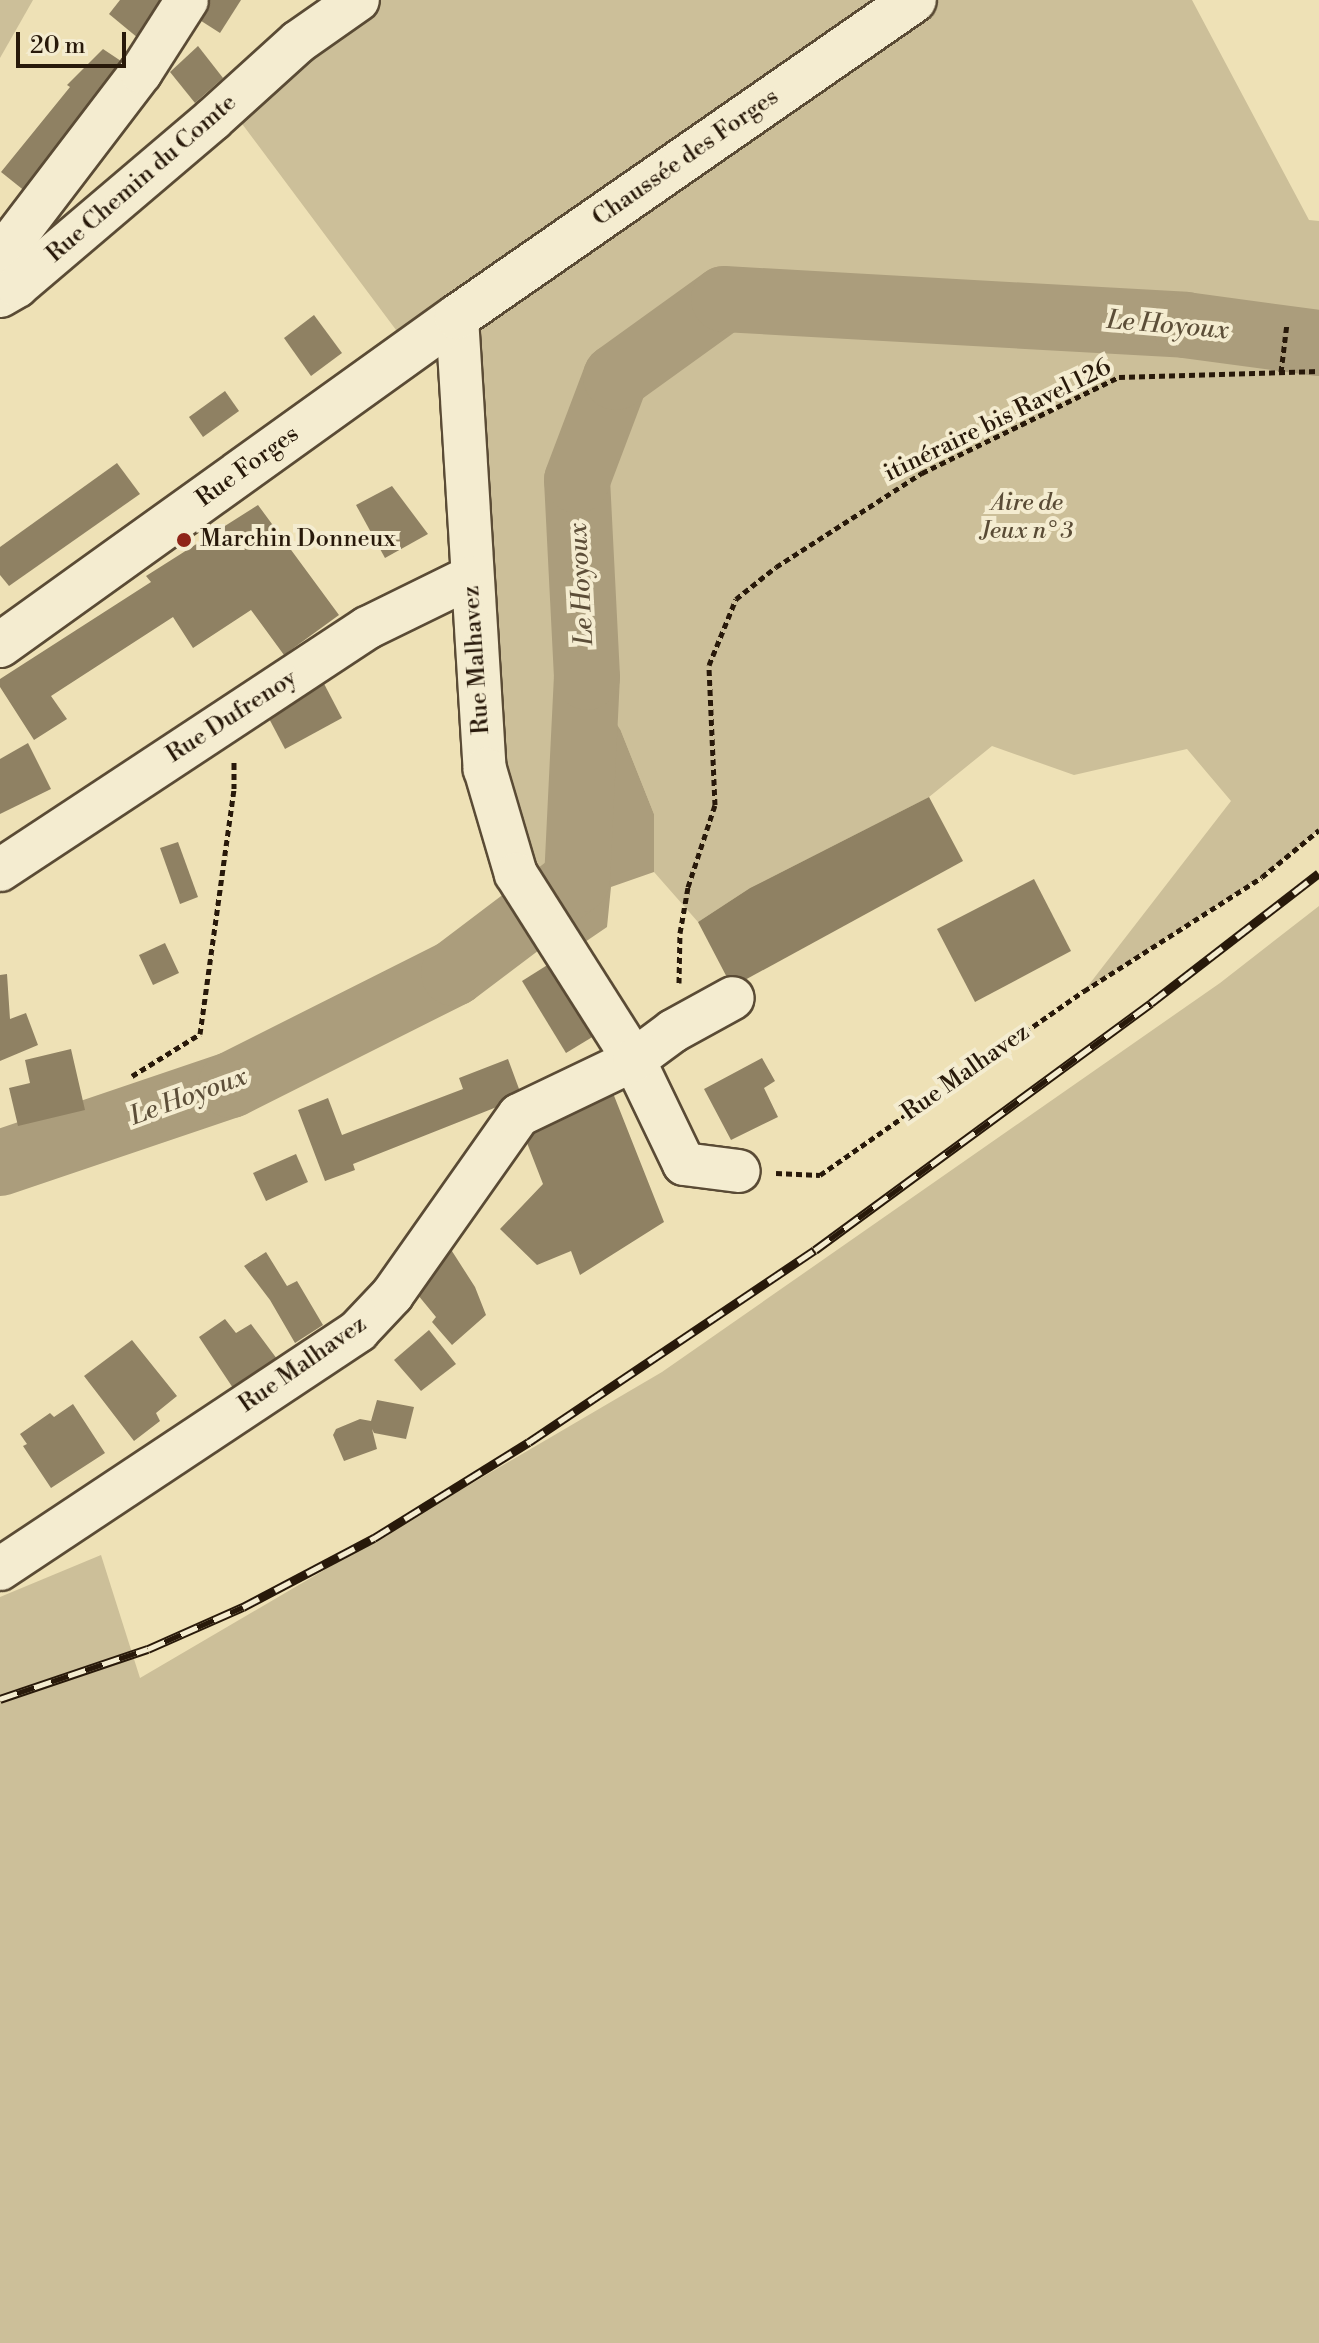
<!DOCTYPE html>
<html>
<head>
<meta charset="utf-8">
<style>
	body { margin:0 }
	#map { position:relative; width:1319px; height:2343px; overflow:hidden; background:#eee1b6; font-family:"Libre Bodoni",serif }
	div>[style] { position:absolute }
	[style*='--x'] { left:calc(var(--x)*1px); top:calc(var(--y)*1px); width:calc(var(--w)*1px); rotate:calc(var(--a)*1deg) }
	.green>* { inset:0; background:#ccbf99 }
	.water>* { inset:0; background:#ab9d7c }
	.river>* { height:66px; margin:-33px; padding:0 33px; transform-origin:33px; border-radius:33px; background:#ab9d7c }
	.building>* { inset:0; background:#8f8163 }
	.path>* { height:5px; margin-top:-2.5px; transform-origin:0; background:repeating-linear-gradient(90deg,#28190a 0 6px,transparent 0 10px) }
	.roads { filter:drop-shadow(2px 0 #5a4b35) drop-shadow(-2px 0 #5a4b35) drop-shadow(0 2px #5a4b35) drop-shadow(0 -2px #5a4b35) }
	.minor>* { height:42px; margin:-21px; padding:0 21px; transform-origin:21px; border-radius:21px; background:#f4ecd0 }
	.secondary>* { height:44px; margin:-22px; padding:0 22px; transform-origin:22px; border-radius:22px; background:#f4ecd0 }
	.rail>* { height:9px; margin-top:-4.5px; transform-origin:0; background:repeating-linear-gradient(90deg,#f4ecd0 0 18px,#28190a 0 36px); box-sizing:border-box; border-block:2px solid #28190a }
	.dots>* { width:22px; height:22px; translate:-50% -50%; box-sizing:border-box; border:4px solid #f4ecd0; border-radius:50% }
	span { translate:-50% -50%; white-space:nowrap; text-align:center; line-height:1.15; -webkit-text-stroke:8px #f4ecd0; paint-order:stroke }
	.street-label { font-size:24px; color:#28190a }
	.park-label { font-size:24px; color:#594b35; font-style:italic }
	.poi-label { font-size:24px; color:#28190a }
	.left { translate:0 -50%; text-align:left }
	.water-label { font-size:26px; color:#5c4e38; font-style:italic }
	.scale { position:absolute; left:16px; top:32px; width:110px; height:36px; box-sizing:border-box; border:4px solid #28190a; border-top:0; padding-left:10px; font-size:24px; line-height:28px; white-space:nowrap; color:#28190a; -webkit-text-stroke:6px #f4ecd0; paint-order:stroke }
</style>
</head>
<body>
<div id="map">
	<div class="green">
		<i style="clip-path:polygon(0 0,33px 0,0 58px)"></i>
		<i style="clip-path:polygon(358px 0,1192px 0,1309px 220px,1319px 221px,1319px 830px,1262px 877px,1084px 991px,1231px 801px,1187px 749px,1074px 775px,992px 746px,929px 797px,750px 888px,698px 922px,654px 872px,654px 814px,621px 731px,556px 727px,566px 867px,516px 874px,457px 318px,411px 350px,228px 105px)"></i>
		<i style="clip-path:polygon(1319px 906px,1319px 2343px,0 2343px,0 1597px,101px 1555px,140px 1678px,662px 1372px,1220px 983px)"></i>
	</div>
	<div class="water">
		<i style="clip-path:polygon(587px 677px,621px 731px,654px 814px,654px 872px,611px 887px,607px 927px,566px 955px,516px 874px,566px 867px,556px 727px)"></i>
	</div>
	<div class="river">
		<i style="--x:0;--y:1163;--w:244;--a:-18.7"></i>
		<i style="--x:231;--y:1085;--w:250;--a:-26.7"></i>
		<i style="--x:454;--y:973;--w:154;--a:-37.1"></i>
		<i style="--x:577;--y:880;--w:203;--a:-87.2"></i>
		<i style="--x:587;--y:677;--w:197;--a:-92.9"></i>
		<i style="--x:577;--y:480;--w:110;--a:-69.3"></i>
		<i style="--x:616;--y:377;--w:133;--a:-35.8"></i>
		<i style="--x:724;--y:299;--w:462;--a:3.2"></i>
		<i style="--x:1185;--y:325;--w:135;--a:7.7"></i>
	</div>
	<div class="building">
		<i style="clip-path:polygon(120px 0,168px 0,138px 38px,109px 14px)"></i>
		<i style="clip-path:polygon(206px 0,241px 0,220px 33px,195px 17px)"></i>
		<i style="clip-path:polygon(198px 46px,223px 78px,195px 103px,170px 72px)"></i>
		<i style="clip-path:polygon(103px 49px,124px 63px,26px 192px,1px 172px,70px 87px,67px 85px)"></i>
		<i style="clip-path:polygon(314px 315px,342px 353px,311px 376px,284px 338px)"></i>
		<i style="clip-path:polygon(225px 391px,239px 411px,203px 437px,189px 417px)"></i>
		<i style="clip-path:polygon(117px 463px,140px 494px,9px 586px,0 575px,0 547px)"></i>
		<i style="clip-path:polygon(392px 486px,428px 534px,385px 558px,356px 505px)"></i>
		<i style="clip-path:polygon(258px 505px,339px 615px,284px 655px,251px 610px,193px 648px,173px 617px,51px 696px,67px 719px,34px 740px,0 687px,0 679px,151px 582px,146px 576px)"></i>
		<i style="clip-path:polygon(321px 678px,342px 718px,285px 749px,264px 709px)"></i>
		<i style="clip-path:polygon(28px 743px,51px 789px,0 814px,0 759px)"></i>
		<i style="clip-path:polygon(929px 797px,963px 861px,732px 987px,698px 922px,750px 888px)"></i>
		<i style="clip-path:polygon(178px 842px,198px 897px,180px 904px,160px 848px)"></i>
		<i style="clip-path:polygon(1034px 879px,1071px 951px,975px 1002px,937px 929px)"></i>
		<i style="clip-path:polygon(165px 943px,179px 973px,153px 985px,139px 955px)"></i>
		<i style="clip-path:polygon(549px 964px,594px 1036px,566px 1053px,522px 981px)"></i>
		<i style="clip-path:polygon(7px 974px,10px 1019px,26px 1013px,38px 1045px,0 1061px,0 975px)"></i>
		<i style="clip-path:polygon(71px 1049px,85px 1110px,18px 1126px,9px 1088px,30px 1083px,25px 1060px)"></i>
		<i style="clip-path:polygon(762px 1058px,775px 1081px,764px 1088px,778px 1117px,731px 1140px,704px 1089px)"></i>
		<i style="clip-path:polygon(508px 1059px,522px 1097px,353px 1164px,355px 1170px,325px 1181px,298px 1110px,328px 1098px,342px 1135px,463px 1089px,459px 1078px)"></i>
		<i style="clip-path:polygon(609px 1083px,664px 1222px,580px 1275px,571px 1251px,537px 1265px,500px 1229px,543px 1184px,522px 1130px)"></i>
		<i style="clip-path:polygon(296px 1154px,308px 1182px,266px 1201px,253px 1173px)"></i>
		<i style="clip-path:polygon(450px 1248px,475px 1287px,486px 1315px,452px 1345px,432px 1322px,436px 1317px,413px 1289px)"></i>
		<i style="clip-path:polygon(266px 1252px,287px 1286px,297px 1281px,323px 1325px,295px 1343px,270px 1300px,244px 1266px)"></i>
		<i style="clip-path:polygon(225px 1319px,236px 1333px,251px 1324px,280px 1363px,237px 1394px,199px 1337px)"></i>
		<i style="clip-path:polygon(429px 1330px,456px 1364px,421px 1391px,394px 1360px)"></i>
		<i style="clip-path:polygon(132px 1340px,177px 1396px,156px 1413px,160px 1421px,134px 1441px,84px 1376px)"></i>
		<i style="clip-path:polygon(377px 1400px,414px 1407px,406px 1439px,374px 1433px,372px 1429px,377px 1449px,344px 1461px,333px 1435px,336px 1429px,360px 1419px,371px 1421px)"></i>
		<i style="clip-path:polygon(73px 1404px,105px 1453px,51px 1488px,23px 1446px,27px 1444px,20px 1434px,50px 1413px,54px 1417px)"></i>
	</div>
	<div class="path">
		<i style="--x:1281;--y:372;--w:49;--a:-83"></i>
		<i style="--x:679;--y:983;--w:50;--a:-88.9"></i>
		<i style="--x:680;--y:933;--w:47;--a:-80.1"></i>
		<i style="--x:688;--y:887;--w:86;--a:-71.8"></i>
		<i style="--x:715;--y:805;--w:140;--a:-92.5"></i>
		<i style="--x:709;--y:665;--w:71;--a:-67.8"></i>
		<i style="--x:736;--y:599;--w:51;--a:-38.7"></i>
		<i style="--x:776;--y:567;--w:174;--a:-32.8"></i>
		<i style="--x:922;--y:473;--w:219;--a:-26"></i>
		<i style="--x:1119;--y:377;--w:200;--a:-1.7"></i>
		<i style="--x:132;--y:1076;--w:80;--a:-31.7"></i>
		<i style="--x:200;--y:1034;--w:247;--a:-82.1"></i>
		<i style="--x:234;--y:789;--w:28;--a:-90"></i>
		<i style="--x:776;--y:1173;--w:44;--a:2.6"></i>
		<i style="--x:820;--y:1175;--w:322;--a:-34.9"></i>
		<i style="--x:1084;--y:991;--w:211;--a:-32.6"></i>
		<i style="--x:1262;--y:877;--w:74;--a:-39.5"></i>
	</div>
	<div class="roads">
		<div class="minor">
			<i style="--x:0;--y:257;--w:233;--a:-52.7"></i>
			<i style="--x:141;--y:72;--w:85;--a:-57.4"></i>
			<i style="--x:0;--y:296;--w:20;--a:-30"></i>
			<i style="--x:17;--y:286;--w:256;--a:-40.4"></i>
			<i style="--x:212;--y:120;--w:116;--a:-42.2"></i>
			<i style="--x:298;--y:42;--w:73;--a:-35"></i>
			<i style="--x:457;--y:317;--w:453;--a:86.5"></i>
			<i style="--x:485;--y:769;--w:109;--a:73.6"></i>
			<i style="--x:516;--y:874;--w:220;--a:57.6"></i>
			<i style="--x:634;--y:1060;--w:115;--a:64.3"></i>
			<i style="--x:684;--y:1164;--w:55;--a:7.3"></i>
			<i style="--x:0;--y:870;--w:440;--a:-33.4"></i>
			<i style="--x:367;--y:628;--w:116;--a:-26.1"></i>
			<i style="--x:0;--y:1569;--w:430;--a:-33.6"></i>
			<i style="--x:358;--y:1331;--w:50;--a:-46.6"></i>
			<i style="--x:392;--y:1295;--w:220;--a:-54.8"></i>
			<i style="--x:519;--y:1115;--w:127;--a:-25.6"></i>
			<i style="--x:634;--y:1060;--w:49;--a:-36.6"></i>
			<i style="--x:673;--y:1031;--w:68;--a:-28.8"></i>
		</div>
		<div class="secondary">
			<i style="--x:0;--y:645;--w:563;--a:-35.67"></i>
			<i style="--x:457;--y:317;--w:556;--a:-34.75"></i>
		</div>
	</div>
	<div class="rail">
		<i style="--x:0;--y:1699;--w:156;--a:-18.7"></i>
		<i style="--x:148;--y:1649;--w:104;--a:-23.9"></i>
		<i style="--x:243;--y:1607;--w:148;--a:-27.8"></i>
		<i style="--x:374;--y:1538;--w:182;--a:-31.8"></i>
		<i style="--x:529;--y:1442;--w:344;--a:-33.9"></i>
		<i style="--x:815;--y:1250;--w:417;--a:-36.3"></i>
		<i style="--x:1151;--y:1003;--w:212;--a:-37.7"></i>
	</div>
	<div class="dots">
		<i style="left:184px;top:540px;background:#8f2418"></i>
	</div>
	<div class="street-label">
		<span style="left:686px;top:158px;rotate:-35deg">Chaussée des Forges</span>
		<span style="left:142px;top:179px;rotate:-41deg">Rue Chemin du Comte</span>
		<span style="left:998px;top:421px;rotate:-26deg">itinéraire bis Ravel 126</span>
		<span style="left:248px;top:467px;rotate:-36deg">Rue Forges</span>
		<span style="left:477px;top:660px;rotate:-94deg">Rue Malhavez</span>
		<span style="left:232px;top:717px;rotate:-33deg">Rue Dufrenoy</span>
		<span style="left:966px;top:1073px;rotate:-35deg">Rue Malhavez</span>
		<span style="left:303px;top:1365px;rotate:-35deg">Rue Malhavez</span>
	</div>
	<div class="park-label">
		<span style="left:1027px;top:518px">Aire de<br>Jeux n° 3</span>
	</div>
	<div class="poi-label">
		<span class="left" style="left:200px;top:540px">Marchin Donneux</span>
	</div>
	<div class="water-label">
		<span style="left:1168px;top:326px;rotate:5deg">Le Hoyoux</span>
		<span style="left:582px;top:584px;rotate:-93deg">Le Hoyoux</span>
		<span style="left:189px;top:1097px;rotate:-20deg">Le Hoyoux</span>
	</div>
	<div class="scale">20 m</div>
</div>
</body>
</html>
